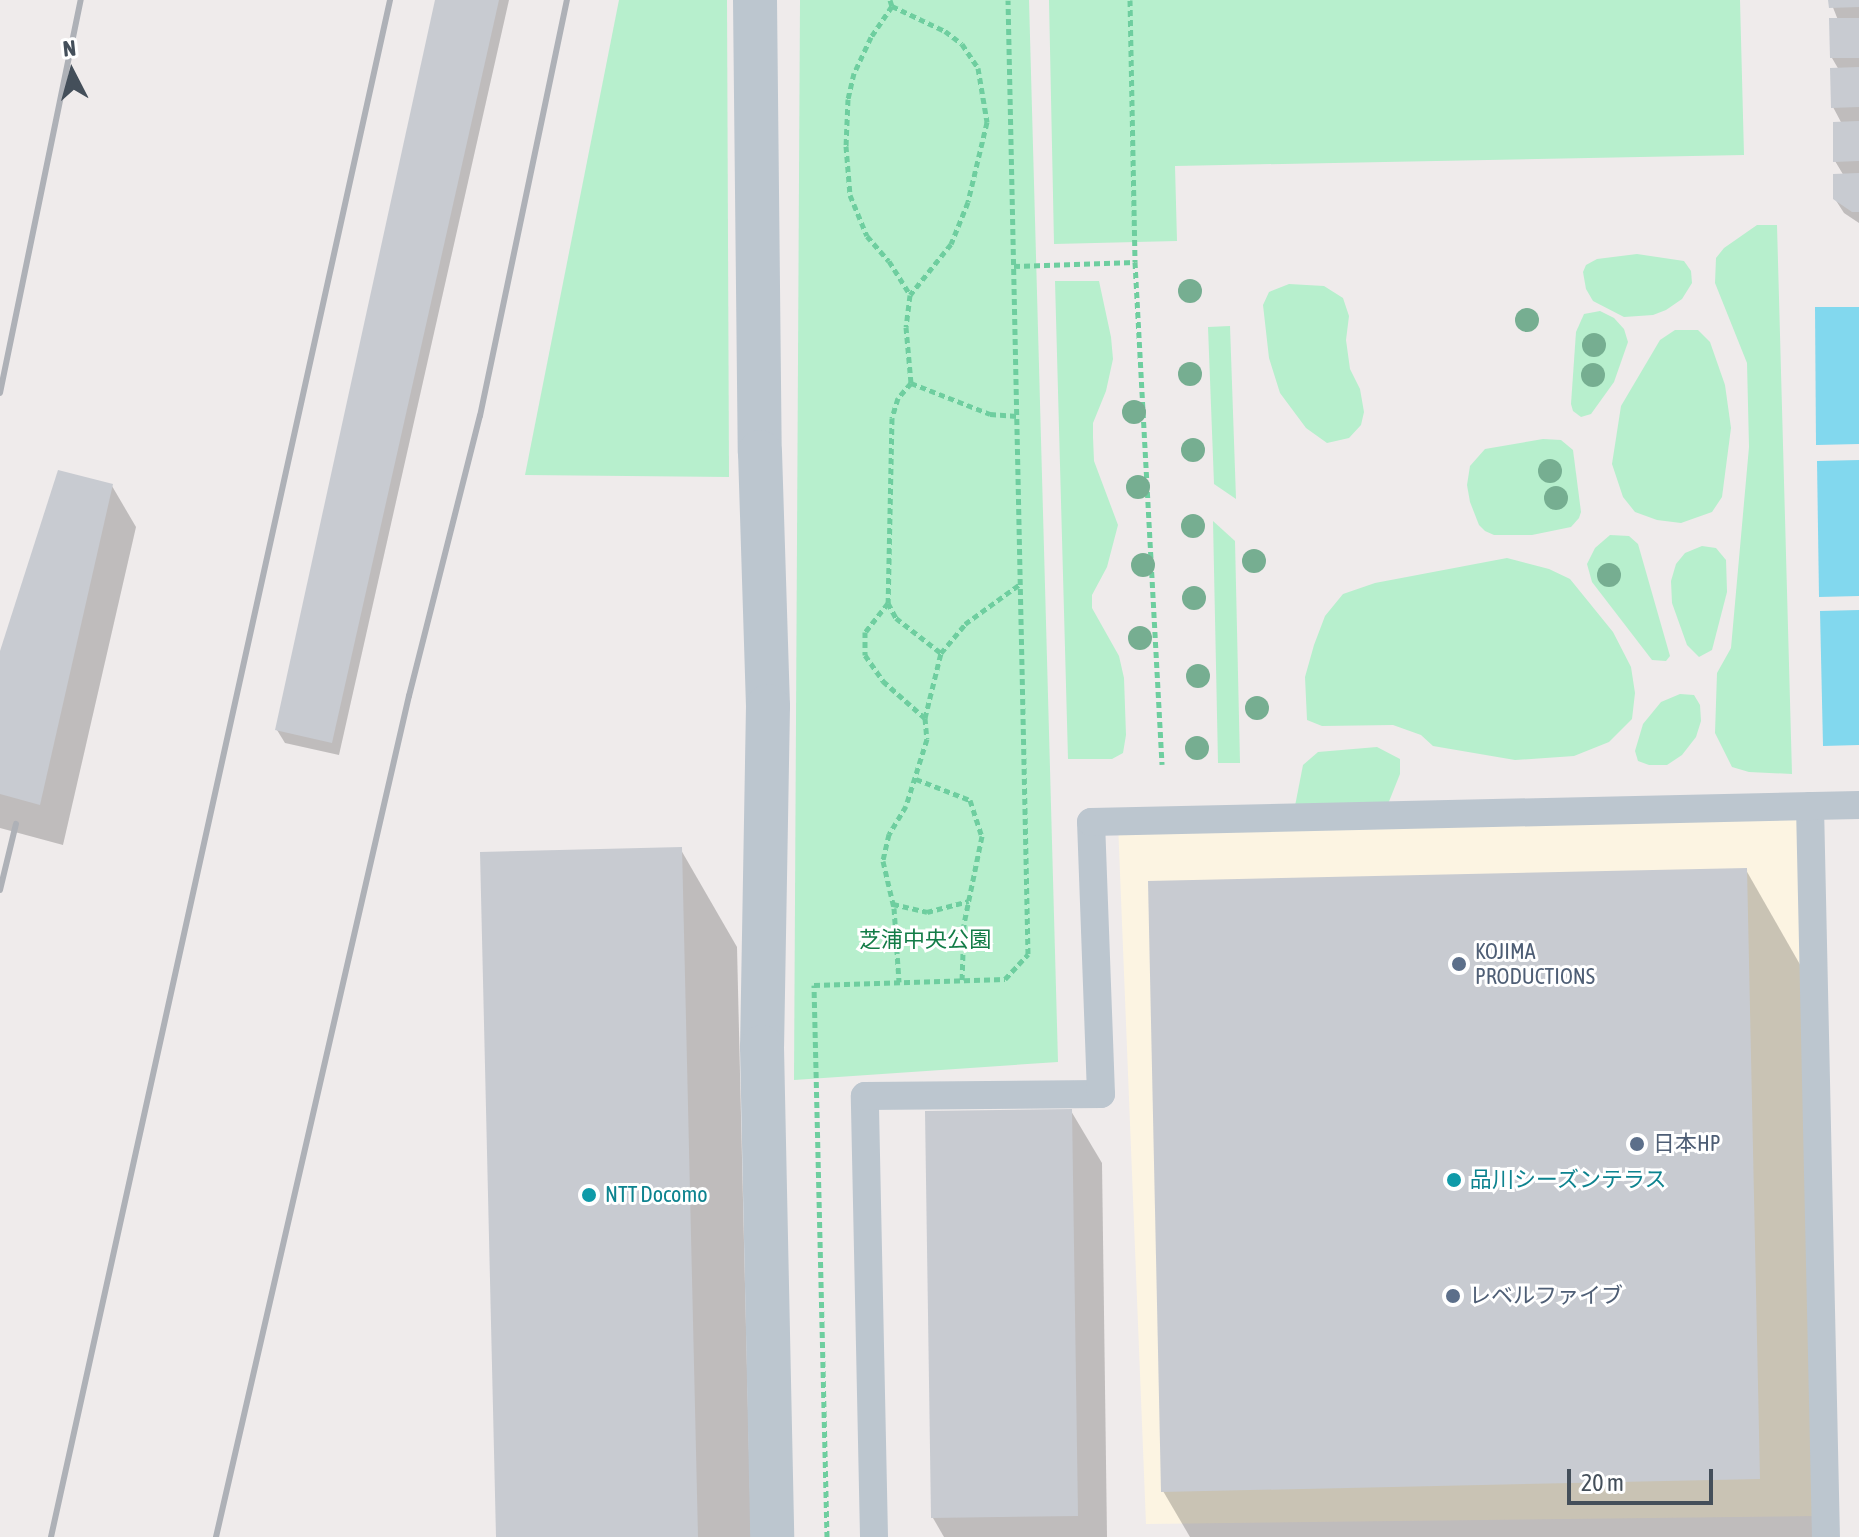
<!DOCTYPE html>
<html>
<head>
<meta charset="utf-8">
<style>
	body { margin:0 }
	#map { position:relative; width:1859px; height:1537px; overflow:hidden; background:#efebeb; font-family:"Asap Condensed","Noto Sans JP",sans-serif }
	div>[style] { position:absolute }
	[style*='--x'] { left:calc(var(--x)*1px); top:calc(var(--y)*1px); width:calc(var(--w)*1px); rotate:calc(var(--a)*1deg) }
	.commercial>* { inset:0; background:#fcf4e2 }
	.green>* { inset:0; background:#b7efcd }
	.water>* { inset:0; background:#82d8ee }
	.shadow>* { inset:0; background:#0003 }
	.building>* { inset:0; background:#c8cbd1 }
	.path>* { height:5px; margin-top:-2.5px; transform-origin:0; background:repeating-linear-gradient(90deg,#6ece9f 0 6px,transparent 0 10px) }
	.lane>* { height:28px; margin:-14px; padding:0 14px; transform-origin:14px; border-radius:14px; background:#bcc6cf }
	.street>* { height:44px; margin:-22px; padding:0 22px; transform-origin:22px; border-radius:22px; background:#bcc6cf }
	.rail>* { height:6px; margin:-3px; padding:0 3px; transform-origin:3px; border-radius:3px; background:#aeb1b7 }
	.trees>* { width:24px; height:24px; margin:-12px; border-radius:50%; background:#76ae91 }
	.dots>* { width:22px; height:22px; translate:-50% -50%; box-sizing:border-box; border:4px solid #fff; border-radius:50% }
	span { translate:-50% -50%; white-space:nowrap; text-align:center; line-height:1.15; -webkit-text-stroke:6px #fff; paint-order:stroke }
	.park-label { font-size:22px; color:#137c47 }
	.service-label { font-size:22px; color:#4e5e75 }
	.left { translate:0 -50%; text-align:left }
	.culture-label { font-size:22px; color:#0d838f }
	.north { position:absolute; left:32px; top:32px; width:80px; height:80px; -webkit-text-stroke:6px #fff; paint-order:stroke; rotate:354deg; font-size:22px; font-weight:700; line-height:32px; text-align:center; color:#444f5a }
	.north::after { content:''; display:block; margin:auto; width:28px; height:36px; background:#444f5a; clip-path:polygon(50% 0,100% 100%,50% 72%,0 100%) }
	.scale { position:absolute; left:1567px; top:1469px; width:146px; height:36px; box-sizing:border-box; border:4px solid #444f5a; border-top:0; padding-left:10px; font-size:24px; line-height:28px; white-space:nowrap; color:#444f5a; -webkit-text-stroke:6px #fff; paint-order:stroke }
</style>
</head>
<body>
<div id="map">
	<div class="commercial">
		<i style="clip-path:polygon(1800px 815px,1820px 1516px,1146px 1524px,1118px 823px)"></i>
	</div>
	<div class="green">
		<i style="clip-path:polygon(619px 0,727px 0,729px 477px,525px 475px)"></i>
		<i style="clip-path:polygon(800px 0,1029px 0,1058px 1062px,794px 1080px)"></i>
		<i style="clip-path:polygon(1049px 0,1740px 0,1744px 155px,1175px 166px,1177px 241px,1054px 244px)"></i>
		<i style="clip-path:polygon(1757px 225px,1777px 225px,1792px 774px,1749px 772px,1732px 767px,1715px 733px,1717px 673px,1731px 648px,1749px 447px,1747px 363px,1715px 283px,1716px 258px,1724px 248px)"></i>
		<i style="clip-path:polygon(1637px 254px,1684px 261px,1691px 271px,1692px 283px,1682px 299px,1666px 310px,1653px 315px,1624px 317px,1593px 301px,1586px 289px,1583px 272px,1586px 265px,1597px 259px)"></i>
		<i style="clip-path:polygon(1055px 281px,1099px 281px,1111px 337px,1113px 359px,1106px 391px,1093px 423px,1093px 437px,1094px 461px,1118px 525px,1107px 567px,1092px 595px,1092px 608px,1119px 656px,1124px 678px,1126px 735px,1123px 753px,1112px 759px,1068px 759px)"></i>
		<i style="clip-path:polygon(1289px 284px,1324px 286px,1343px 298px,1349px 316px,1346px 340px,1350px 369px,1360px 389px,1364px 412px,1361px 425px,1349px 438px,1327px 443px,1306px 428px,1280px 393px,1269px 358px,1263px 305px,1269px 292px)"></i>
		<i style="clip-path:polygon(1600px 311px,1614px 318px,1624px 329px,1628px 342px,1614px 382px,1591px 414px,1581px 417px,1573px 411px,1571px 404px,1576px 332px,1584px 314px)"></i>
		<i style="clip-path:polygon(1230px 326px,1236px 499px,1214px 484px,1208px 327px)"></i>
		<i style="clip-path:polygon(1675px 330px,1698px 330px,1710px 342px,1725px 385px,1731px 428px,1722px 497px,1712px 512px,1681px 523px,1657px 520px,1635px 512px,1623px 497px,1612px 464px,1621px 406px,1660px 340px)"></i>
		<i style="clip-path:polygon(1543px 439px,1561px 440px,1573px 450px,1581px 512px,1579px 518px,1571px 527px,1532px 535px,1494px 535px,1485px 531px,1479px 525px,1470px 502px,1467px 485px,1470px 466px,1485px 449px)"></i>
		<i style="clip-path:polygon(1213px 521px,1235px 541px,1240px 763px,1218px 763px)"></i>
		<i style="clip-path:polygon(1610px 535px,1629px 536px,1638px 544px,1670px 656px,1666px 661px,1652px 660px,1592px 582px,1587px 564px,1595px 548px)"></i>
		<i style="clip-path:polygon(1702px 546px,1716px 548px,1726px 560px,1727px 592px,1712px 650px,1699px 657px,1687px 645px,1672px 603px,1671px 581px,1676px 564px,1685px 553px)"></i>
		<i style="clip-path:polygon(1507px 558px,1549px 569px,1570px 579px,1613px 632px,1631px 667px,1635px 693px,1632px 719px,1609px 742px,1574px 756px,1515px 760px,1433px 746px,1421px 735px,1393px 725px,1322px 726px,1307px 720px,1305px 677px,1314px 645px,1325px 616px,1343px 594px,1375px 583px)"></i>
		<i style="clip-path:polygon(1680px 694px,1694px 695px,1700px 705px,1701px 721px,1696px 737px,1682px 755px,1667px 765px,1649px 765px,1638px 761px,1635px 751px,1643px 724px,1661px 702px)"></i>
		<i style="clip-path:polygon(1377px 747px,1400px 759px,1400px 774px,1388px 804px,1295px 806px,1303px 765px,1318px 752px)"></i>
	</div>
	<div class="water">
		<i style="clip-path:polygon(1815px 307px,1859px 307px,1859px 444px,1816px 445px)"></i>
		<i style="clip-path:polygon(1859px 460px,1859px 596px,1819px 597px,1817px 461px)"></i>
		<i style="clip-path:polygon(1859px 610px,1859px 745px,1823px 746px,1820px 611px)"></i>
	</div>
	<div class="shadow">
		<i style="clip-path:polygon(436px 0,509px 0,339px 755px,285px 743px,277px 730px)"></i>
		<i style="clip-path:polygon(1830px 0,1859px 0,1859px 223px,1844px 213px,1835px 199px,1844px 176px,1835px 161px,1842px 124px,1833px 107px,1839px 70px,1832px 58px,1838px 20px)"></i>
		<i style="clip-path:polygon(112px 486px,136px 527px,63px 845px,0 828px,0 658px)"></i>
		<i style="clip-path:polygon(681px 850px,737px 947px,751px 1537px,498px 1537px)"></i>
		<i style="clip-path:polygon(1746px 870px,1802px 968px,1814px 1537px,1190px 1537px,1163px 1491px)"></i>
		<i style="clip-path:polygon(1071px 1111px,1102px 1163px,1107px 1537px,944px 1537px,933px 1518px)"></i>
	</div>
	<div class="building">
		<i style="clip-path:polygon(435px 0,499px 0,332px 743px,275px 730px)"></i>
		<i style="clip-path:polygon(1828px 0,1859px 0,1859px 7px,1829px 8px)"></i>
		<i style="clip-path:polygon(1829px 18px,1859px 18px,1859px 58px,1830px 58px)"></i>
		<i style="clip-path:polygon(1859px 67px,1859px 107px,1831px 108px,1830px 68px)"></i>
		<i style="clip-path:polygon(1859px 121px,1859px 161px,1833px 162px,1833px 122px)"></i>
		<i style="clip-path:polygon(1859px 173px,1859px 212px,1852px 212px,1833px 199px,1833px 174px)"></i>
		<i style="clip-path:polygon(58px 470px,113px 484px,40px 805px,0 794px,0 651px)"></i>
		<i style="clip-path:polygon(682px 847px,698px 1537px,496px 1537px,480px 852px)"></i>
		<i style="clip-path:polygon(1747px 868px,1760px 1479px,1161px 1492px,1148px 881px)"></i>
		<i style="clip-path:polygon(1072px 1109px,1078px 1516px,931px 1518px,925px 1111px)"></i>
	</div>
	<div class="path">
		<i style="--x:890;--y:0;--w:6;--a:72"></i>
		<i style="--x:892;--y:6;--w:59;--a:25.3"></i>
		<i style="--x:945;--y:31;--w:21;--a:37"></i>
		<i style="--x:962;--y:44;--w:29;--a:56"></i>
		<i style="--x:978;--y:68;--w:55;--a:80.5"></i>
		<i style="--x:987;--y:122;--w:82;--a:103.4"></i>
		<i style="--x:968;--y:202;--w:45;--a:112"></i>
		<i style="--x:951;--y:244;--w:65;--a:128.8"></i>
		<i style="--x:910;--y:295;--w:32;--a:97"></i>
		<i style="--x:906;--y:327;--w:56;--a:84.9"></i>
		<i style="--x:911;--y:383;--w:20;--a:131"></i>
		<i style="--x:898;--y:398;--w:21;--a:107"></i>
		<i style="--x:892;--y:418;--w:185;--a:91.2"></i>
		<i style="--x:888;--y:603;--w:37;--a:128"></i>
		<i style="--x:865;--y:632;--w:23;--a:90"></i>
		<i style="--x:865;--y:655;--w:32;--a:55"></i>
		<i style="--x:883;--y:681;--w:56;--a:41.4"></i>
		<i style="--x:925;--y:718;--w:21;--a:85"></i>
		<i style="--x:927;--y:739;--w:70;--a:107.4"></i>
		<i style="--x:906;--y:806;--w:33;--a:121"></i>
		<i style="--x:889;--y:834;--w:28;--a:103"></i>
		<i style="--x:883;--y:861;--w:48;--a:76.8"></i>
		<i style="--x:894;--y:908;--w:74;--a:86.1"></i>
		<i style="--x:1130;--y:0;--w:262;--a:88.9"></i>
		<i style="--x:1135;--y:262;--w:503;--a:86.92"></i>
		<i style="--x:892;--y:6;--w:37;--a:124"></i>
		<i style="--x:871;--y:37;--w:40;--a:115"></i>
		<i style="--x:854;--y:73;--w:27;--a:103"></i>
		<i style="--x:848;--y:99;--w:47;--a:92.4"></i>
		<i style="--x:846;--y:146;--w:49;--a:85.3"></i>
		<i style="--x:850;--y:195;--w:44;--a:67.5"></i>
		<i style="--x:867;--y:236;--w:33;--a:49"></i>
		<i style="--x:889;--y:261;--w:40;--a:58"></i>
		<i style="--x:1014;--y:266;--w:121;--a:-1.9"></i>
		<i style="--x:911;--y:383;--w:85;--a:21.4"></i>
		<i style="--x:990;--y:414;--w:27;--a:4"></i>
		<i style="--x:888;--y:603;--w:17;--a:62"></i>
		<i style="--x:896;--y:618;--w:57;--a:37.9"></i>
		<i style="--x:925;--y:718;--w:67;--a:-76.2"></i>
		<i style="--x:941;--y:653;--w:38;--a:-50"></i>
		<i style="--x:965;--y:624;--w:68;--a:-36"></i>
		<i style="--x:916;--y:779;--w:58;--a:21.3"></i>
		<i style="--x:970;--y:800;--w:38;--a:72"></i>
		<i style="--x:982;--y:836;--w:90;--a:101.6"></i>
		<i style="--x:964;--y:924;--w:56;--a:92"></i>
		<i style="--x:893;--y:904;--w:35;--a:13"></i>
		<i style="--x:927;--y:912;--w:43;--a:-14.7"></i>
		<i style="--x:827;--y:1537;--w:552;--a:-91.35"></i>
		<i style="--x:814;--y:985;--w:191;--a:-1.8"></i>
		<i style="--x:1005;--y:979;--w:34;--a:-47"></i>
		<i style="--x:1028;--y:954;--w:954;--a:-91.2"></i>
	</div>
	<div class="lane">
		<i style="--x:1810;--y:806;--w:731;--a:88.75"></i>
		<i style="--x:874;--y:1537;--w:441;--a:-91.2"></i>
		<i style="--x:865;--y:1096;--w:236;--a:-0.5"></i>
		<i style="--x:1101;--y:1094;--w:272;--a:-92.1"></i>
		<i style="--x:1091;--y:822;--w:768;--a:-1.27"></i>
	</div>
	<div class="street">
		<i style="--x:755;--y:0;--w:452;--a:89.4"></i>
		<i style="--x:760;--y:452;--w:254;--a:88.2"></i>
		<i style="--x:768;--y:706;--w:341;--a:91"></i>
		<i style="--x:762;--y:1047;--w:490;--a:88.8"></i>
	</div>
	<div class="rail">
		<i style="--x:0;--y:393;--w:401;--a:-78.4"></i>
		<i style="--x:0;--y:890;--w:68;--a:-76.4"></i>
		<i style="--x:51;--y:1537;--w:1574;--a:-77.56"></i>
		<i style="--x:216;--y:1537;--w:863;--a:-77.08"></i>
		<i style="--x:409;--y:696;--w:289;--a:-75.8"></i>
		<i style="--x:480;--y:416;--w:425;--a:-78.2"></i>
	</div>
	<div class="trees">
		<i style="left:1190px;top:291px"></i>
		<i style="left:1527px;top:320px"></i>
		<i style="left:1594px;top:345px"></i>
		<i style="left:1190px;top:374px"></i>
		<i style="left:1593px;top:375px"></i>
		<i style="left:1134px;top:412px"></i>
		<i style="left:1193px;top:450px"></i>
		<i style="left:1550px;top:471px"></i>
		<i style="left:1138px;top:487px"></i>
		<i style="left:1556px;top:498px"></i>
		<i style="left:1193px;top:526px"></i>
		<i style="left:1254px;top:561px"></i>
		<i style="left:1143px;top:565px"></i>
		<i style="left:1609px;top:575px"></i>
		<i style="left:1194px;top:598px"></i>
		<i style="left:1140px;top:638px"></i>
		<i style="left:1198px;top:676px"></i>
		<i style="left:1257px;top:708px"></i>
		<i style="left:1197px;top:748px"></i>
	</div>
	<div class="dots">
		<i style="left:1459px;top:964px;background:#5c6f8a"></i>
		<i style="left:1637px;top:1144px;background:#5c6f8a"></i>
		<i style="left:1454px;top:1180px;background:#0f9aa8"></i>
		<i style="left:589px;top:1195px;background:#0f9aa8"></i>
		<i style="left:1453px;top:1296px;background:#5c6f8a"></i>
	</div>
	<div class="park-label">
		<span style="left:925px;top:940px">芝浦中央公園</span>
	</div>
	<div class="service-label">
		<span class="left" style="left:1475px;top:964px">KOJIMA<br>PRODUCTIONS</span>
		<span class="left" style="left:1653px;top:1144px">日本HP</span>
		<span class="left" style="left:1469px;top:1296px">レベルファイブ</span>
	</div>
	<div class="culture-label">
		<span class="left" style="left:1470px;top:1180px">品川シーズンテラス</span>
		<span class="left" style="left:605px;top:1195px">NTT Docomo</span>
	</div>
	<div class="north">N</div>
	<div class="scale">20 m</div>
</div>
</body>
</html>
